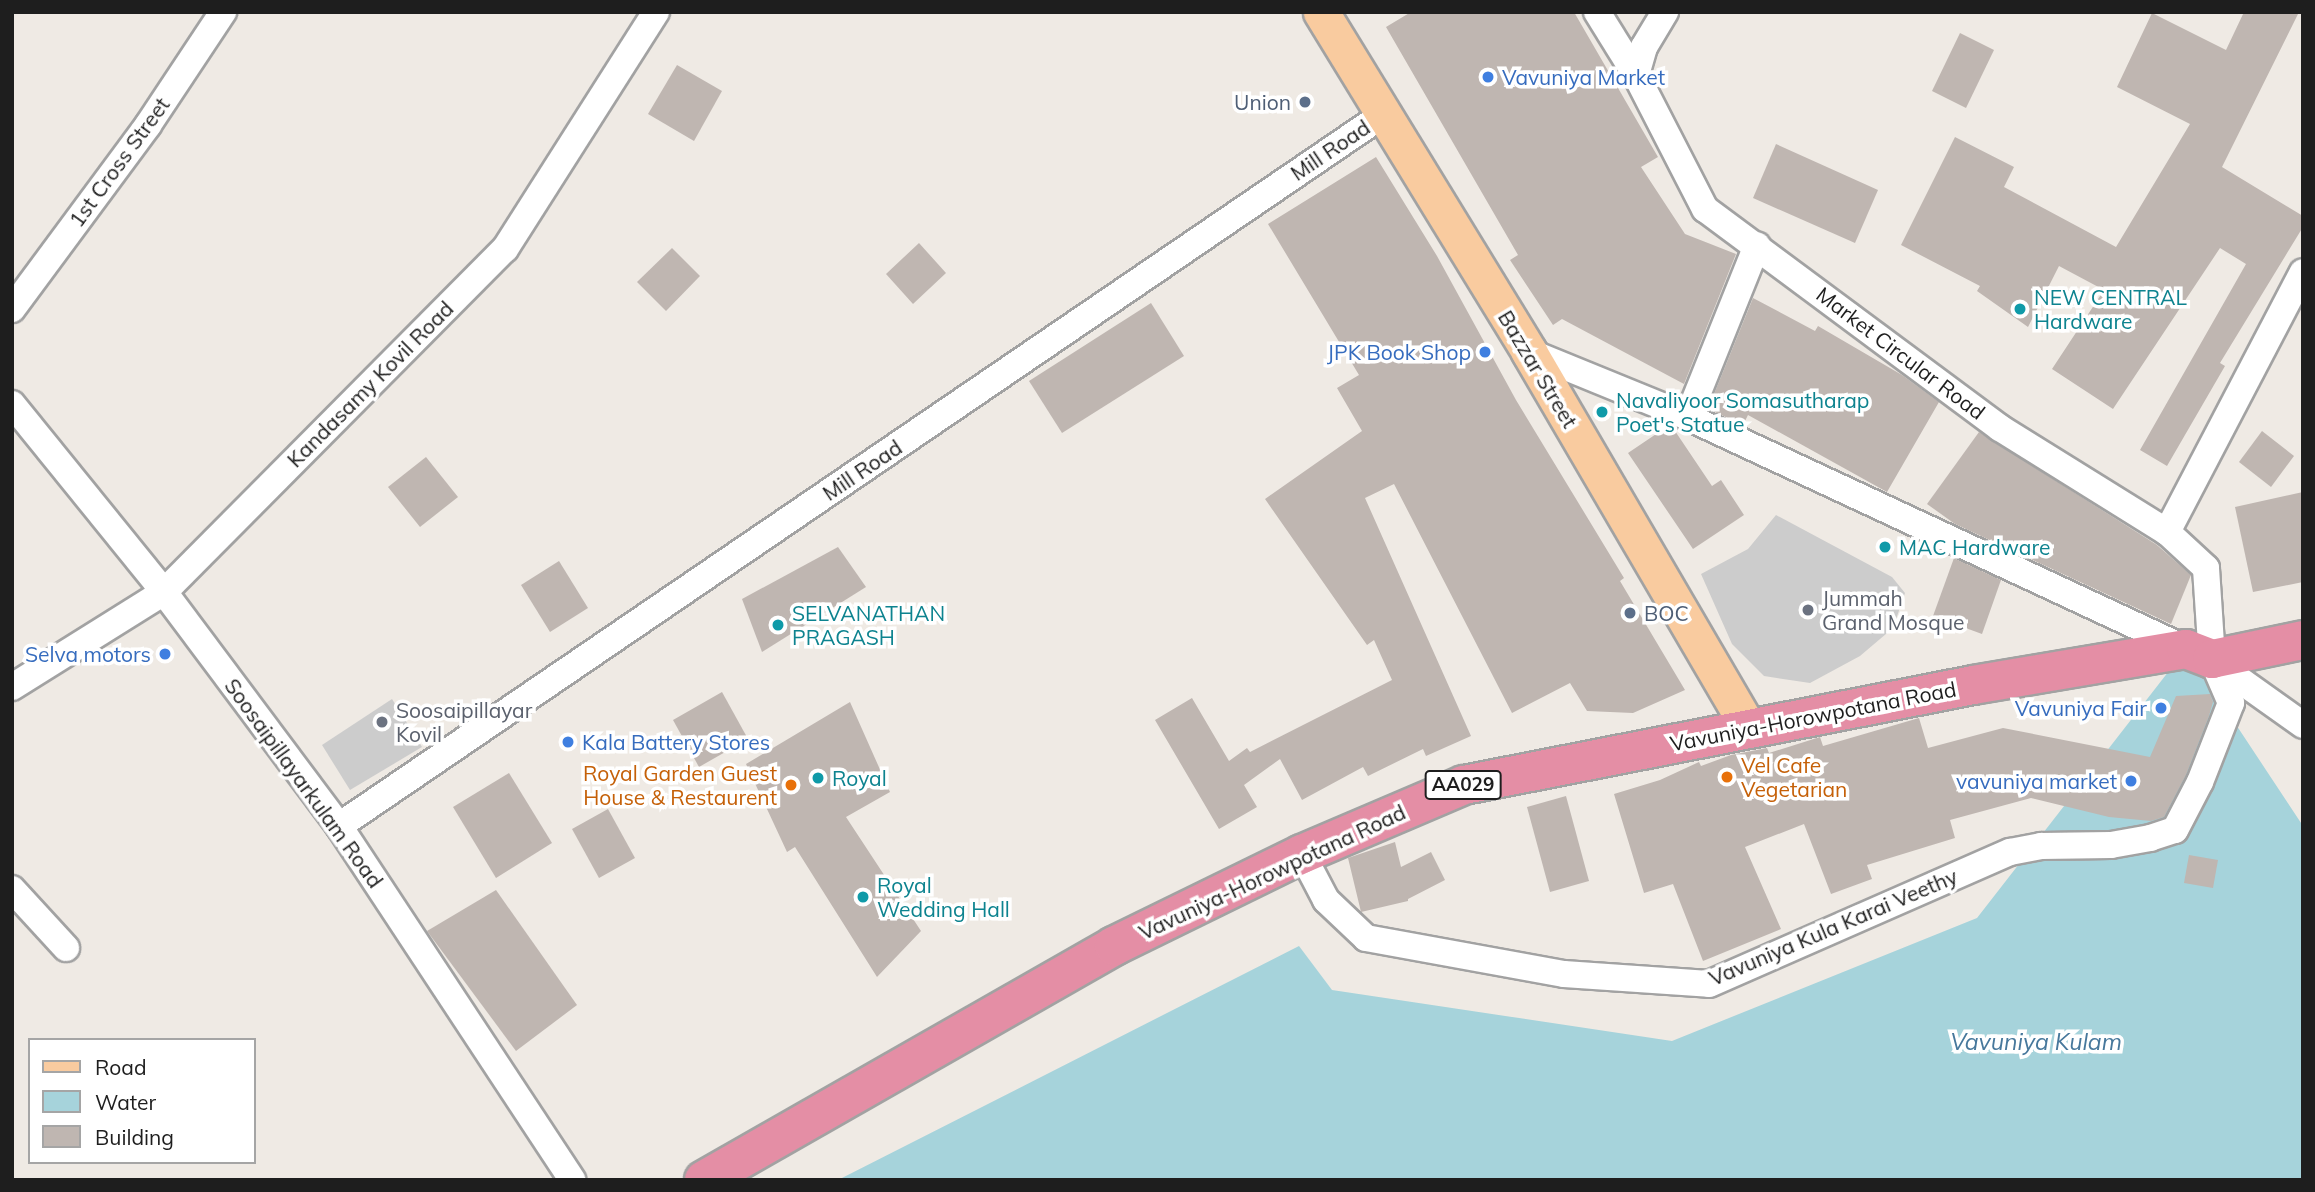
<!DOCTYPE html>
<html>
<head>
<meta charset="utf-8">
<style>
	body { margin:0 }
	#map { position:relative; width:2315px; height:1192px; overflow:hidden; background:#efeae4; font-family:Mulish,sans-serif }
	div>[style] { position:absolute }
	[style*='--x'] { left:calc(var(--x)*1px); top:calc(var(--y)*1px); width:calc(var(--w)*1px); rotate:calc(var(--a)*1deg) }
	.religious>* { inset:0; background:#ccc }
	.water>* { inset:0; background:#a6d3db }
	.building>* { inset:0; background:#bfb6b1 }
	.roads { filter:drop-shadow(2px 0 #a2a2a2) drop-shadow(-2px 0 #a2a2a2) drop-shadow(0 2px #a2a2a2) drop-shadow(0 -2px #a2a2a2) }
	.minor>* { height:26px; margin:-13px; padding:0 13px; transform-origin:13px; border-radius:13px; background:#fff }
	.major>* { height:35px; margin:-17.5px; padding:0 17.5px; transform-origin:17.5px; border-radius:17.5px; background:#f9cb9f }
	.highway>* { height:38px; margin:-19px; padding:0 19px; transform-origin:19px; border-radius:19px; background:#e48ea5 }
	.dots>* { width:19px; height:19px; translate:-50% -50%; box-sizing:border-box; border:4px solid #fff; border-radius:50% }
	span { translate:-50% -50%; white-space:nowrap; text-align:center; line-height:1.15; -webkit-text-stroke:7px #fff; paint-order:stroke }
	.shield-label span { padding:2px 5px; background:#fff; border:2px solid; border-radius:5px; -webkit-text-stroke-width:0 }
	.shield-label { font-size:19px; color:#1e1e1e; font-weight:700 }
	.shop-label { font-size:21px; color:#366cbe }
	.left { translate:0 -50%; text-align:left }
	.right { translate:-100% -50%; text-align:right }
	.service-label { font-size:21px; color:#4e5e75 }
	.street-label { font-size:21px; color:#1e1e1e }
	.culture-label { font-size:21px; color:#0d838f }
	.worship-label { font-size:21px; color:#5b616d }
	.food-label { font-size:21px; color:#c56008 }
	.water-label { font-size:23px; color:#47789c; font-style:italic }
	.frame { position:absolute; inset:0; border:14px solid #1e1e1e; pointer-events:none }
	.legend { position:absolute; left:28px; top:1038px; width:228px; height:126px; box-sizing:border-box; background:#fff; border:2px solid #a5a5a5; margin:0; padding:9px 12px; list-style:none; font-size:21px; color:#1e1e1e }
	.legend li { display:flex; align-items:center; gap:14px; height:35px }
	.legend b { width:35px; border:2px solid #a5a5a5 }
</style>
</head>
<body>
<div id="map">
	<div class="religious">
		<i style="clip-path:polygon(1776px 515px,1892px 577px,1905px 593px,1893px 628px,1860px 656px,1810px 683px,1764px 676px,1732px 644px,1701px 574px,1748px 549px)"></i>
		<i style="clip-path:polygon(392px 699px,422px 747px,350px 790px,322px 745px)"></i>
	</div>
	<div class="water">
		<i style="clip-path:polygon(2186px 649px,2303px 826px,2303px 1180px,838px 1180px,1299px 946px,1332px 990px,1672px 1041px,1977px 918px)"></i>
	</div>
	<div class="building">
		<i style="clip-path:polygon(1411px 12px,1574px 12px,1658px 157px,1641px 167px,1685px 234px,1736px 254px,1684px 384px,1562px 319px,1553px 325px,1510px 260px,1518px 255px,1386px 27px)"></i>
		<i style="clip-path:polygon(2244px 12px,2299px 12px,2222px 167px,2303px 216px,2303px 227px,2220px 363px,2225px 366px,2167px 466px,2140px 450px,2246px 264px,2220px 248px,2113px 409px,2052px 369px,2104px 290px,2059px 266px,2028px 327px,1977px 291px,1980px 286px,1901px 245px,1955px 137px,2014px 167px,2004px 187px,2116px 247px,2190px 124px,2117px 87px,2152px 13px,2226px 50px)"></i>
		<i style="clip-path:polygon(1960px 33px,1994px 50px,1966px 108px,1932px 91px)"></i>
		<i style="clip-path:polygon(677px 65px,722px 91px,694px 141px,648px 114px)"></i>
		<i style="clip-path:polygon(1776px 144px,1878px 190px,1855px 243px,1753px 198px)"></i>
		<i style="clip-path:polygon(1376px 157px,1437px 256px,1516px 400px,1624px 578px,1620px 581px,1685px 690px,1633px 713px,1587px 711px,1570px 683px,1512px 713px,1394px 484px,1365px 498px,1471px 736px,1426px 756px,1423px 749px,1368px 776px,1363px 767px,1302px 800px,1280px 759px,1244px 785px,1257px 807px,1219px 829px,1155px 720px,1192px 698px,1229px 761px,1247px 748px,1250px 752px,1392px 680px,1374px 640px,1367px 645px,1265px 499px,1362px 431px,1337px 388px,1359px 375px,1268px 224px)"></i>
		<i style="clip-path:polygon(919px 243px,946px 273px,913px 304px,886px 274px)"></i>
		<i style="clip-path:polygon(672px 248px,700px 276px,666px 311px,637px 282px)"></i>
		<i style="clip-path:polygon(1753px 298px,1815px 331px,1818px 326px,1902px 375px,1939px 402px,1887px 492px,1748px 415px,1743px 425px,1708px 409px)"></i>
		<i style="clip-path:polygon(1151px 303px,1184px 356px,1062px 433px,1029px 381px)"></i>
		<i style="clip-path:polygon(1668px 426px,1673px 428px,1712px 486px,1721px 480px,1744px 515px,1693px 549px,1628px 453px)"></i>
		<i style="clip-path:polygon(2262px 431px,2294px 456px,2271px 487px,2239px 462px)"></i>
		<i style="clip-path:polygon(1979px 432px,2157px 545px,2191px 575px,2171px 624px,1955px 524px,1927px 504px)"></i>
		<i style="clip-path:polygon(426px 457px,458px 497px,420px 527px,388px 487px)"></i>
		<i style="clip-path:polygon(2303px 492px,2303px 582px,2253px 592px,2235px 507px)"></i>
		<i style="clip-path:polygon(838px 547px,866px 587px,762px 652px,742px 599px)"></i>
		<i style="clip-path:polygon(1954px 558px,2001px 580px,1982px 634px,1933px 616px)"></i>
		<i style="clip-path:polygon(559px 561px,588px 608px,550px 632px,521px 585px)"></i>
		<i style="clip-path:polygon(722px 692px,748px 739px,699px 767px,673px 720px)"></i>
		<i style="clip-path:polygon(2210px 694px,2213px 702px,2209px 716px,2186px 775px,2164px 817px,2151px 821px,2109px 817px,2031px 798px,1950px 820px,1955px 838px,1867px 865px,1872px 879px,1831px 894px,1804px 824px,1745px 847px,1781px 929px,1703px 961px,1673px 884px,1644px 893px,1614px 794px,1660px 780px,1699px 762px,1701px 766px,1731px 755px,1767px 748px,1769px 753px,1820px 737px,1823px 746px,1919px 718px,1928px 748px,2003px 728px,2150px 757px,2176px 696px)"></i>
		<i style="clip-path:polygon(850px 702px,890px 792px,846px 817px,921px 931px,877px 977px,795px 847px,787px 852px,746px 764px)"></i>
		<i style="clip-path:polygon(509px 773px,552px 843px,496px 878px,453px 807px)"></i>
		<i style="clip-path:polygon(1566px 796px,1589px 881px,1550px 892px,1527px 807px)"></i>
		<i style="clip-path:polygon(608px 809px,635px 858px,599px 878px,572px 829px)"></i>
		<i style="clip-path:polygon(1395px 842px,1401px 867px,1431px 852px,1445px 880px,1408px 899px,1408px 901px,1361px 912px,1348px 858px)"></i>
		<i style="clip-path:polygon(2189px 855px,2218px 860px,2213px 888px,2184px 883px)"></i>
		<i style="clip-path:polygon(496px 890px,577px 1005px,516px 1051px,427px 931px)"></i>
	</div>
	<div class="roads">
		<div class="minor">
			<i style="--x:1597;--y:12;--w:74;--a:58.2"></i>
			<i style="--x:12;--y:309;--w:229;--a:-53.5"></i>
			<i style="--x:148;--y:125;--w:136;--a:-56.4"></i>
			<i style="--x:1529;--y:352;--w:172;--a:22.2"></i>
			<i style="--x:1688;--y:417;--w:549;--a:24.98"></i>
			<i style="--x:12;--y:404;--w:242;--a:51"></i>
			<i style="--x:164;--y:592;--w:292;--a:53.2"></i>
			<i style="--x:339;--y:826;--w:424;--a:56.6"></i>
			<i style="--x:1688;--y:417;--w:185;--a:-68.1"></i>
			<i style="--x:2167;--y:532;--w:293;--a:-62.4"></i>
			<i style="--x:2213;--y:661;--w:110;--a:35.4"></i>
			<i style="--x:12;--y:687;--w:179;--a:-32"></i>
			<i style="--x:164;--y:592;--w:484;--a:-45.2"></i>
			<i style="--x:505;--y:249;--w:281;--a:-57.5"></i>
			<i style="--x:339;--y:826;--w:1265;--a:-34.27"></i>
			<i style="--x:1302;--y:854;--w:52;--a:62.4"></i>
			<i style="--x:1326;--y:900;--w:55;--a:43.5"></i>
			<i style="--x:1366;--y:938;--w:201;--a:10.3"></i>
			<i style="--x:1564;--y:974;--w:145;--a:3.9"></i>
			<i style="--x:1709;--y:984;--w:329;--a:-23.7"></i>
			<i style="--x:2010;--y:852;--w:32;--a:-11"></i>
			<i style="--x:2041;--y:846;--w:70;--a:-0.8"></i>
			<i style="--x:2111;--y:845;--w:40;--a:-10"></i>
			<i style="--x:2150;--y:838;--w:26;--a:-18"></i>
			<i style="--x:2175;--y:830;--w:54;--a:-62.5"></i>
			<i style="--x:2200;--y:782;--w:85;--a:-68.6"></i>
			<i style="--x:2231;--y:703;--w:48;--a:-113.4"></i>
			<i style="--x:2212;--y:659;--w:91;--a:-93.8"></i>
			<i style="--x:2206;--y:568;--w:53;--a:-137.3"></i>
			<i style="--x:2167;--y:532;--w:197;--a:-148.1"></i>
			<i style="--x:2000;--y:428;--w:367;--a:-143.4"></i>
			<i style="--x:1705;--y:209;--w:151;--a:-117.2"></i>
			<i style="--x:1636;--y:75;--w:29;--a:-74"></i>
			<i style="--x:1644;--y:47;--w:41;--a:-59"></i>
			<i style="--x:12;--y:889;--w:80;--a:47.5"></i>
		</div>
		<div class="major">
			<i style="--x:1321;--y:12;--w:399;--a:58.5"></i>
			<i style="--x:1529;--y:352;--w:436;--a:59.7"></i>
		</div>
		<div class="highway">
			<i style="--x:704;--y:1180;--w:472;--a:-29.7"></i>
			<i style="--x:1114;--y:946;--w:209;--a:-26.1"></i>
			<i style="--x:1302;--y:854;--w:176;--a:-23.1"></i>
			<i style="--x:1464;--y:785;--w:519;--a:-11.11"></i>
			<i style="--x:1973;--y:685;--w:216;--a:-9.6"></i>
			<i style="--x:2186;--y:649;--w:28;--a:21"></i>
			<i style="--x:2212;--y:659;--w:93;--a:-11.8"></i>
		</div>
	</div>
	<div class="dots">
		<i style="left:1488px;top:77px;background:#3f7fe0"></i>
		<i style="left:1305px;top:102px;background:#5c6f8a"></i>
		<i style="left:2020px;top:309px;background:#0f9aa8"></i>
		<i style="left:1485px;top:352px;background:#3f7fe0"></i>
		<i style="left:1602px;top:412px;background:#0f9aa8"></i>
		<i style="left:1885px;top:547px;background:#0f9aa8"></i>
		<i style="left:1808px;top:610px;background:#6b7280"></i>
		<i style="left:1630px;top:613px;background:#5c6f8a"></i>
		<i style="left:778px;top:625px;background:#0f9aa8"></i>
		<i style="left:165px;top:654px;background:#3f7fe0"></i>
		<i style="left:2161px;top:708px;background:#3f7fe0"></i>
		<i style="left:382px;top:722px;background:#6b7280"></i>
		<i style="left:568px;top:742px;background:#3f7fe0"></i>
		<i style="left:1727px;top:777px;background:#e8710a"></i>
		<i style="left:818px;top:778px;background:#0f9aa8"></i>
		<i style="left:2131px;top:781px;background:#3f7fe0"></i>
		<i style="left:791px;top:785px;background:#e8710a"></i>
		<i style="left:863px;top:897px;background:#0f9aa8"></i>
	</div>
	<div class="shield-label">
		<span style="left:1463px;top:785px">AA029</span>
	</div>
	<div class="shop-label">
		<span class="left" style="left:1502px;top:77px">Vavuniya Market</span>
		<span class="right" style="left:1471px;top:352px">JPK Book Shop</span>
		<span class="right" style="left:151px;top:654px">Selva motors</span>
		<span class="right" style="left:2147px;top:708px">Vavuniya Fair</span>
		<span class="left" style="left:582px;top:742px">Kala Battery Stores</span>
		<span class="right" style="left:2117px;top:781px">vavuniya market</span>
	</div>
	<div class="service-label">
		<span class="right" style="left:1291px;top:102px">Union</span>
		<span class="left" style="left:1644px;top:613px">BOC</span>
	</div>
	<div class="street-label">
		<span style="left:1330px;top:150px;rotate:-34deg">Mill Road</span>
		<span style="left:119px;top:162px;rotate:-54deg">1st Cross Street</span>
		<span style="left:1901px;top:353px;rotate:37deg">Market Circular Road</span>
		<span style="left:1538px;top:369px;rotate:59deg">Bazzar Street</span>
		<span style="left:370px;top:384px;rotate:-45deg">Kandasamy Kovil Road</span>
		<span style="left:862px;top:470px;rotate:-34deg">Mill Road</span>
		<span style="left:1813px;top:716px;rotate:-11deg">Vavuniya-Horowpotana Road</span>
		<span style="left:304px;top:783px;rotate:54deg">Soosaipillayarkulam Road</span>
		<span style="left:1272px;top:872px;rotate:-25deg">Vavuniya-Horowpotana Road</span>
		<span style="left:1833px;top:927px;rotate:-23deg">Vavuniya Kula Karai Veethy</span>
	</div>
	<div class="culture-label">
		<span class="left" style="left:2034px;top:309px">NEW CENTRAL<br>Hardware</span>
		<span class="left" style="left:1616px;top:412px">Navaliyoor Somasutharap<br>Poet's Statue</span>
		<span class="left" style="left:1899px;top:547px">MAC Hardware</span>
		<span class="left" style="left:792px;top:625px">SELVANATHAN<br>PRAGASH</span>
		<span class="left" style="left:832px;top:778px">Royal</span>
		<span class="left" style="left:877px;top:897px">Royal<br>Wedding Hall</span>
	</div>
	<div class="worship-label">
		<span class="left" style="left:1822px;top:610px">Jummah<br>Grand Mosque</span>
		<span class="left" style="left:396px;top:722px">Soosaipillayar<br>Kovil</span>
	</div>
	<div class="food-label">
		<span class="left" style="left:1741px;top:777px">Vel Cafe<br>Vegetarian</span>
		<span class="right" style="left:777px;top:785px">Royal Garden Guest<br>House &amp; Restaurent</span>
	</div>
	<div class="water-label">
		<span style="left:2036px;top:1042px">Vavuniya Kulam</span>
	</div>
	<div class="frame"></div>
	<ul class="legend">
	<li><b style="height:9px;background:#f9cb9f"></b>Road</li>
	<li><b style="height:19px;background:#a6d3db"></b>Water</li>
	<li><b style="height:19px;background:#bfb6b1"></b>Building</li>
	</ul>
</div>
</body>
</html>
